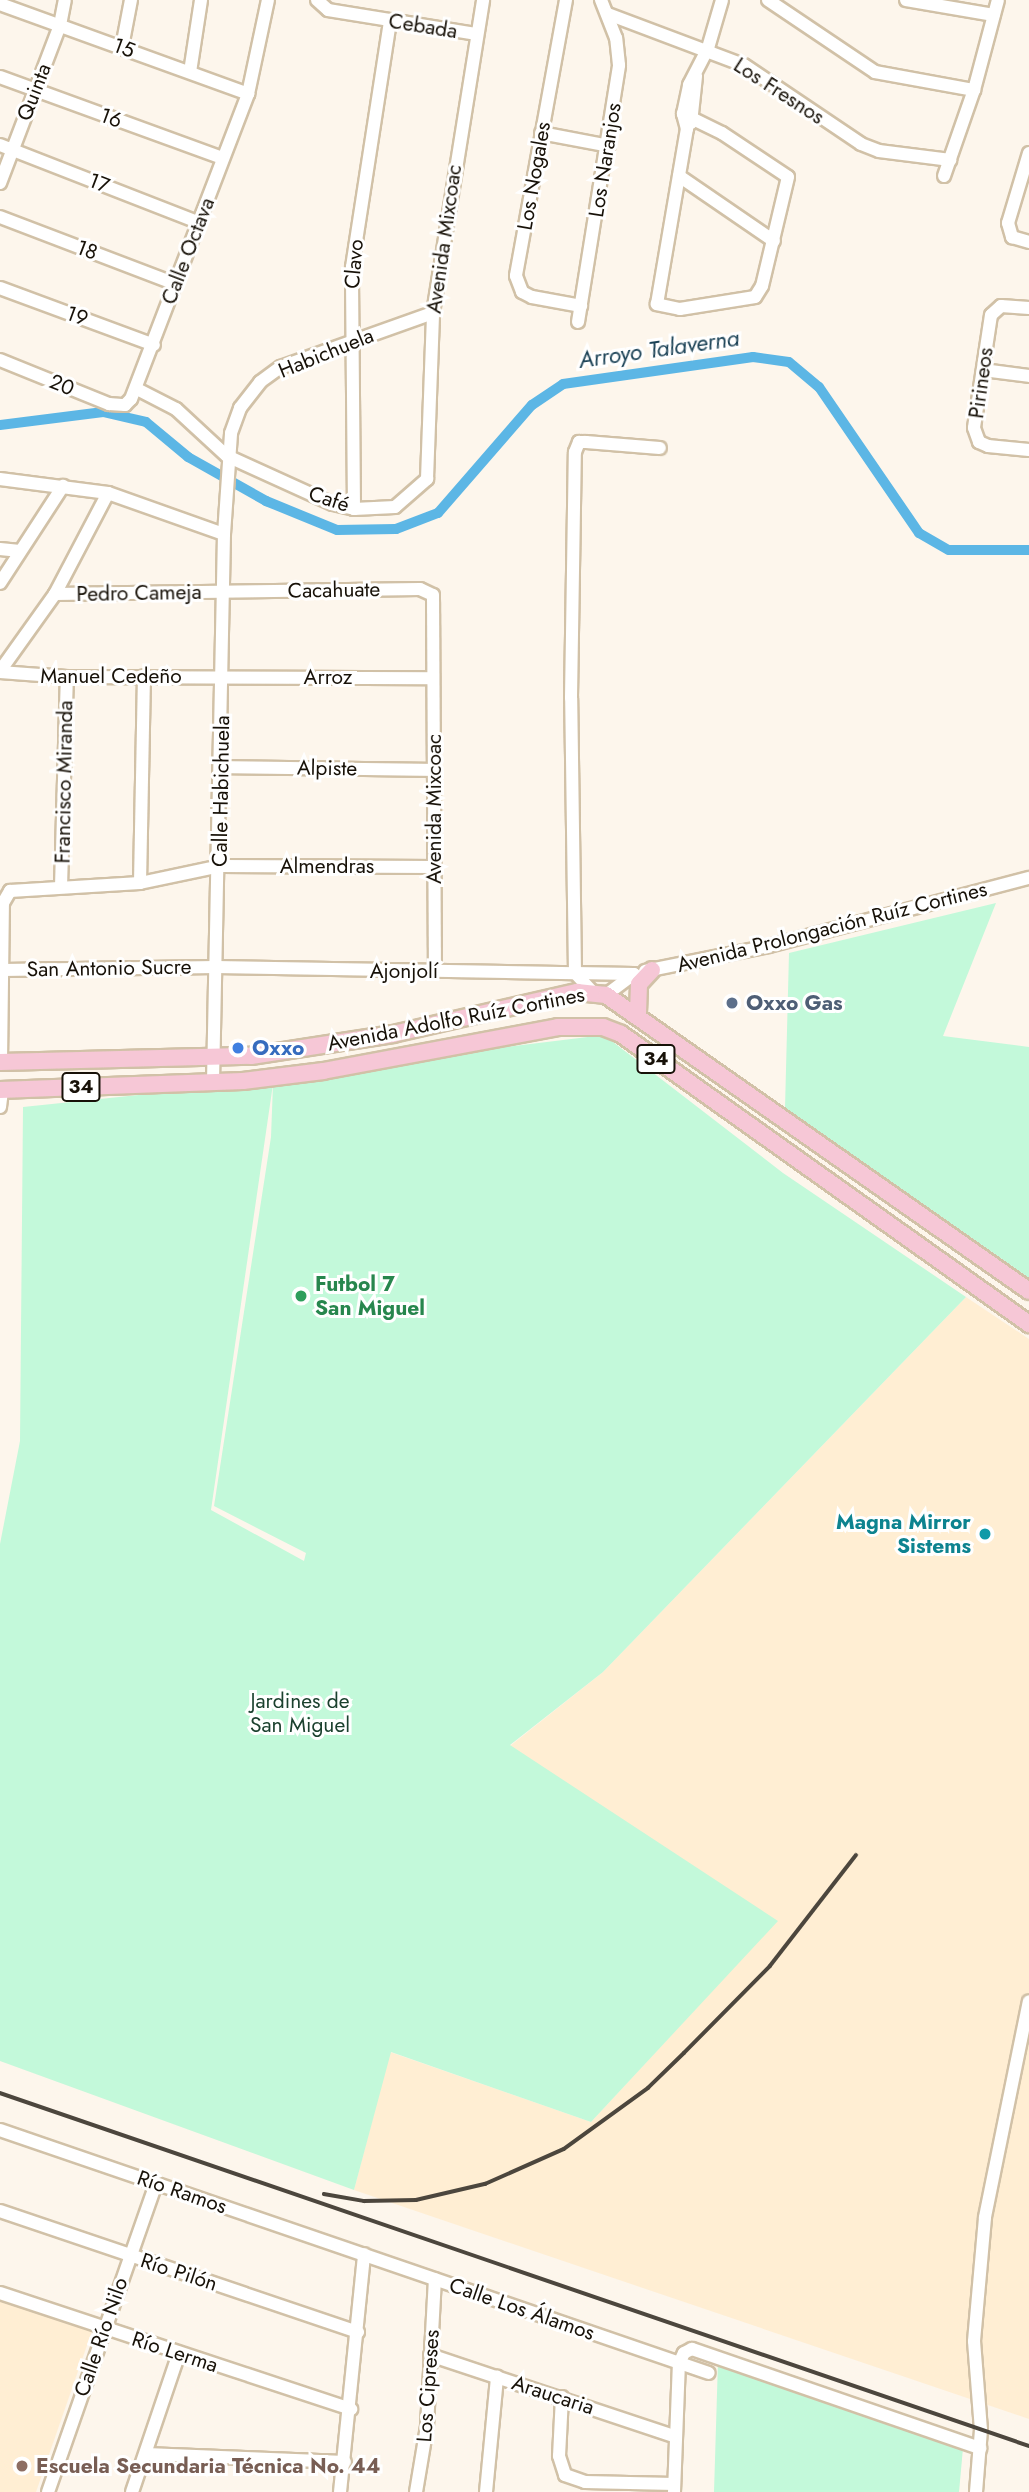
<!DOCTYPE html>
<html>
<head>
<meta charset="utf-8">
<style>
	body { margin:0 }
	#map { position:relative; width:1029px; height:2492px; overflow:hidden; background:#fdf6ec; font-family:Jost,sans-serif }
	div>[style] { position:absolute }
	[style*='--x'] { left:calc(var(--x)*1px); top:calc(var(--y)*1px); width:calc(var(--w)*1px); rotate:calc(var(--a)*1deg) }
	.built>* { inset:0; background:#ffeed3 }
	.green>* { inset:0; background:#c3f9da }
	.canal>* { height:10px; margin:-5px; padding:0 5px; transform-origin:5px; border-radius:5px; background:#5cb6e5 }
	.roads { filter:drop-shadow(2px 0 #d1c1a7) drop-shadow(-2px 0 #d1c1a7) drop-shadow(0 2px #d1c1a7) drop-shadow(0 -2px #d1c1a7) }
	.minor>* { height:12px; margin:-6px; padding:0 6px; transform-origin:6px; border-radius:6px; background:#fff }
	.major>* { height:16px; margin:-8px; padding:0 8px; transform-origin:8px; border-radius:8px; background:#f6c7d6 }
	.rail>* { height:3.5px; margin:-1.75px; padding:0 1.75px; transform-origin:1.75px; border-radius:1.75px; background:#4c463d }
	.dots>* { width:19px; height:19px; translate:-50% -50%; box-sizing:border-box; border:4px solid #fff; border-radius:50% }
	span { translate:-50% -50%; white-space:nowrap; text-align:center; line-height:1.15; -webkit-text-stroke:6px #fff; paint-order:stroke }
	.shield-label span { padding:2px 5px; background:#fff; border:2px solid; border-radius:5px; -webkit-text-stroke-width:0 }
	.shield-label { font-size:19px; color:#171108; font-weight:700 }
	.street-label { font-size:21px; color:#171108 }
	.service-label { font-size:21px; color:#4e5e75; font-weight:700 }
	.left { translate:0 -50%; text-align:left }
	.shop-label { font-size:21px; color:#366cbe; font-weight:700 }
	.leisure-label { font-size:21px; color:#27864d; font-weight:700 }
	.culture-label { font-size:21px; color:#0d838f; font-weight:700 }
	.right { translate:-100% -50%; text-align:right }
	.park-label { font-size:21px; color:#1b412e }
	.education-label { font-size:21px; color:#785e54; font-weight:700 }
	.water-label { font-size:23px; color:#1a4155; font-style:italic }
</style>
</head>
<body>
<div id="map">
	<div class="built">
		<i style="clip-path:polygon(966px 1297px,1029px 1339px,1029px 2419px,354px 2190px,390px 2052px,591px 2122px,777px 1921px,510px 1746px,603px 1672px)"></i>
		<i style="clip-path:polygon(0 2300px,92px 2331px,36px 2492px,0 2492px)"></i>
	</div>
	<div class="green">
		<i style="clip-path:polygon(996px 903px,943px 1036px,1029px 1047px,1029px 1278px,785px 1108px,789px 953px)"></i>
		<i style="clip-path:polygon(evenodd,604px 1035px,783px 1173px,966px 1297px,603px 1672px,510px 1745px,778px 1921px,591px 2122px,391px 2052px,354px 2190px,0 2061px,0 1544px,20px 1441px,23px 1107px,273px 1081px,390px 1061px,604px 1035px,273px 1084px,271px 1137px,214px 1506px,306px 1553px,304px 1561px,211px 1510px,273px 1084px)"></i>
		<i style="clip-path:polygon(718px 2361px,963px 2448px,959px 2492px,714px 2492px)"></i>
	</div>
	<div class="canal">
		<i style="--x:0;--y:425;--w:104;--a:-7.2"></i>
		<i style="--x:103;--y:412;--w:44;--a:13.1"></i>
		<i style="--x:146;--y:422;--w:55;--a:39.8"></i>
		<i style="--x:188;--y:457;--w:90;--a:29.4"></i>
		<i style="--x:266;--y:501;--w:77;--a:22.2"></i>
		<i style="--x:337;--y:530;--w:59;--a:-1"></i>
		<i style="--x:396;--y:529;--w:45;--a:-20.9"></i>
		<i style="--x:438;--y:513;--w:143;--a:-49"></i>
		<i style="--x:532;--y:405;--w:37;--a:-34"></i>
		<i style="--x:563;--y:384;--w:192;--a:-8.1"></i>
		<i style="--x:753;--y:357;--w:36;--a:8"></i>
		<i style="--x:789;--y:362;--w:39;--a:40"></i>
		<i style="--x:819;--y:387;--w:177;--a:55.6"></i>
		<i style="--x:919;--y:533;--w:34;--a:30"></i>
		<i style="--x:949;--y:550;--w:80;--a:0"></i>
	</div>
	<div class="roads">
		<div class="minor">
			<i style="--x:317;--y:0;--w:15;--a:42"></i>
			<i style="--x:328;--y:10;--w:151;--a:9.2"></i>
			<i style="--x:566;--y:0;--w:280;--a:100.3"></i>
			<i style="--x:516;--y:276;--w:17;--a:69"></i>
			<i style="--x:522;--y:292;--w:11;--a:27"></i>
			<i style="--x:532;--y:297;--w:50;--a:10.4"></i>
			<i style="--x:768;--y:0;--w:129;--a:33.9"></i>
			<i style="--x:875;--y:72;--w:101;--a:10.3"></i>
			<i style="--x:906;--y:0;--w:89;--a:9.7"></i>
			<i style="--x:0;--y:4;--w:264;--a:19.9"></i>
			<i style="--x:608;--y:14;--w:145;--a:20.6"></i>
			<i style="--x:744;--y:65;--w:141;--a:34"></i>
			<i style="--x:861;--y:144;--w:19;--a:21"></i>
			<i style="--x:879;--y:151;--w:72;--a:7.2"></i>
			<i style="--x:122;--y:47;--w:48;--a:-79.2"></i>
			<i style="--x:190;--y:72;--w:73;--a:-81.3"></i>
			<i style="--x:0;--y:77;--w:237;--a:20"></i>
			<i style="--x:683;--y:114;--w:43;--a:26"></i>
			<i style="--x:722;--y:133;--w:79;--a:33.7"></i>
			<i style="--x:788;--y:177;--w:112;--a:103.4"></i>
			<i style="--x:762;--y:286;--w:13;--a:122"></i>
			<i style="--x:755;--y:297;--w:76;--a:170.9"></i>
			<i style="--x:680;--y:309;--w:24;--a:-168"></i>
			<i style="--x:657;--y:304;--w:178;--a:-80.3"></i>
			<i style="--x:687;--y:129;--w:16;--a:-105"></i>
			<i style="--x:683;--y:114;--w:30;--a:-78"></i>
			<i style="--x:689;--y:85;--w:42;--a:-62.8"></i>
			<i style="--x:708;--y:48;--w:50;--a:-73.7"></i>
			<i style="--x:691;--y:123;--w:47;--a:-83.9"></i>
			<i style="--x:541;--y:133;--w:69;--a:10.8"></i>
			<i style="--x:0;--y:145;--w:212;--a:21.3"></i>
			<i style="--x:1029;--y:153;--w:73;--a:106.7"></i>
			<i style="--x:1008;--y:223;--w:15;--a:74"></i>
			<i style="--x:1012;--y:237;--w:18;--a:16"></i>
			<i style="--x:679;--y:176;--w:115;--a:34.4"></i>
			<i style="--x:944;--y:176;--w:91;--a:-70.8"></i>
			<i style="--x:974;--y:90;--w:93;--a:-75.1"></i>
			<i style="--x:0;--y:183;--w:169;--a:-69.2"></i>
			<i style="--x:60;--y:25;--w:25;--a:-79"></i>
			<i style="--x:0;--y:217;--w:187;--a:20.9"></i>
			<i style="--x:0;--y:288;--w:164;--a:20.3"></i>
			<i style="--x:1029;--y:308;--w:28;--a:-176"></i>
			<i style="--x:1001;--y:306;--w:13;--a:138"></i>
			<i style="--x:991;--y:315;--w:114;--a:98.6"></i>
			<i style="--x:974;--y:428;--w:15;--a:70"></i>
			<i style="--x:979;--y:442;--w:10;--a:24"></i>
			<i style="--x:988;--y:446;--w:41;--a:5.6"></i>
			<i style="--x:578;--y:322;--w:260;--a:-80.9"></i>
			<i style="--x:619;--y:65;--w:27;--a:-96"></i>
			<i style="--x:616;--y:38;--w:41;--a:-111.5"></i>
			<i style="--x:0;--y:360;--w:118;--a:22"></i>
			<i style="--x:109;--y:404;--w:16;--a:4"></i>
			<i style="--x:125;--y:405;--w:8;--a:-45"></i>
			<i style="--x:131;--y:399;--w:327;--a:-69"></i>
			<i style="--x:248;--y:94;--w:96;--a:-78"></i>
			<i style="--x:983;--y:370;--w:46;--a:7.4"></i>
			<i style="--x:137;--y:389;--w:44;--a:27.1"></i>
			<i style="--x:176;--y:409;--w:69;--a:42.7"></i>
			<i style="--x:227;--y:456;--w:116;--a:24.4"></i>
			<i style="--x:333;--y:504;--w:22;--a:13"></i>
			<i style="--x:354;--y:509;--w:41;--a:-2.8"></i>
			<i style="--x:395;--y:507;--w:43;--a:-41.2"></i>
			<i style="--x:427;--y:479;--w:166;--a:-87.9"></i>
			<i style="--x:433;--y:313;--w:317;--a:-80.9"></i>
			<i style="--x:0;--y:479;--w:109;--a:7.4"></i>
			<i style="--x:108;--y:493;--w:123;--a:19.5"></i>
			<i style="--x:354;--y:509;--w:242;--a:-90.5"></i>
			<i style="--x:352;--y:267;--w:249;--a:-81.2"></i>
			<i style="--x:0;--y:549;--w:20;--a:6"></i>
			<i style="--x:0;--y:583;--w:116;--a:-57"></i>
			<i style="--x:55;--y:594;--w:365;--a:-0.8"></i>
			<i style="--x:420;--y:589;--w:14;--a:25"></i>
			<i style="--x:433;--y:595;--w:376;--a:89.7"></i>
			<i style="--x:0;--y:671;--w:95;--a:-54.5"></i>
			<i style="--x:55;--y:594;--w:114;--a:-62.3"></i>
			<i style="--x:0;--y:672;--w:67;--a:4.3"></i>
			<i style="--x:67;--y:677;--w:366;--a:0.2"></i>
			<i style="--x:220;--y:767;--w:213;--a:0.8"></i>
			<i style="--x:140;--y:883;--w:207;--a:-88.9"></i>
			<i style="--x:61;--y:887;--w:210;--a:-88.4"></i>
			<i style="--x:2;--y:970;--w:214;--a:-0.8"></i>
			<i style="--x:216;--y:967;--w:359;--a:1"></i>
			<i style="--x:575;--y:973;--w:26;--a:47"></i>
			<i style="--x:645;--y:971;--w:126;--a:-11.4"></i>
			<i style="--x:769;--y:946;--w:269;--a:-14.7"></i>
			<i style="--x:634;--y:974;--w:59;--a:-179"></i>
			<i style="--x:575;--y:973;--w:275;--a:-90.8"></i>
			<i style="--x:571;--y:698;--w:246;--a:-89.1"></i>
			<i style="--x:575;--y:452;--w:11;--a:-68"></i>
			<i style="--x:579;--y:442;--w:7;--a:0"></i>
			<i style="--x:586;--y:442;--w:74;--a:4.6"></i>
			<i style="--x:606;--y:995;--w:35;--a:-37"></i>
			<i style="--x:1;--y:1062;--w:159;--a:-89.3"></i>
			<i style="--x:3;--y:903;--w:14;--a:-60"></i>
			<i style="--x:10;--y:891;--w:130;--a:-3.5"></i>
			<i style="--x:140;--y:883;--w:83;--a:-11.9"></i>
			<i style="--x:221;--y:866;--w:213;--a:0.3"></i>
			<i style="--x:213;--y:1082;--w:548;--a:-88.85"></i>
			<i style="--x:224;--y:534;--w:101;--a:-86"></i>
			<i style="--x:231;--y:433;--w:27;--a:-70"></i>
			<i style="--x:240;--y:408;--w:33;--a:-52"></i>
			<i style="--x:260;--y:382;--w:26;--a:-36"></i>
			<i style="--x:281;--y:367;--w:161;--a:-19.6"></i>
			<i style="--x:0;--y:1107;--w:17;--a:-83"></i>
			<i style="--x:0;--y:2130;--w:749;--a:18.92"></i>
			<i style="--x:0;--y:2211;--w:378;--a:18.7"></i>
			<i style="--x:0;--y:2293;--w:370;--a:18.3"></i>
			<i style="--x:430;--y:2355;--w:259;--a:18.4"></i>
			<i style="--x:562;--y:2397;--w:59;--a:92.9"></i>
			<i style="--x:559;--y:2456;--w:20;--a:72"></i>
			<i style="--x:565;--y:2475;--w:21;--a:19"></i>
			<i style="--x:585;--y:2482;--w:89;--a:1.3"></i>
			<i style="--x:146;--y:2454;--w:199;--a:2.3"></i>
			<i style="--x:48;--y:2492;--w:327;--a:-70.7"></i>
			<i style="--x:132;--y:2492;--w:147;--a:-71.3"></i>
			<i style="--x:340;--y:2492;--w:239;--a:-84.2"></i>
			<i style="--x:416;--y:2492;--w:67;--a:-80.5"></i>
			<i style="--x:427;--y:2426;--w:147;--a:-86.9"></i>
			<i style="--x:486;--y:2492;--w:116;--a:-84.5"></i>
			<i style="--x:674;--y:2492;--w:128;--a:-87.8"></i>
			<i style="--x:679;--y:2364;--w:12;--a:-66"></i>
			<i style="--x:684;--y:2353;--w:9;--a:-27"></i>
			<i style="--x:692;--y:2349;--w:305;--a:19"></i>
			<i style="--x:976;--y:2492;--w:62;--a:-85.4"></i>
			<i style="--x:981;--y:2430;--w:89;--a:-94.5"></i>
			<i style="--x:974;--y:2341;--w:124;--a:-84.9"></i>
			<i style="--x:985;--y:2217;--w:220;--a:-78.5"></i>
		</div>
		<div class="major">
			<i style="--x:638;--y:1013;--w:29;--a:-88"></i>
			<i style="--x:639;--y:984;--w:19;--a:-47"></i>
			<i style="--x:0;--y:1062;--w:251;--a:-1.4"></i>
			<i style="--x:251;--y:1056;--w:144;--a:-8.8"></i>
			<i style="--x:393;--y:1034;--w:189;--a:-12.9"></i>
			<i style="--x:577;--y:992;--w:29;--a:6"></i>
			<i style="--x:606;--y:995;--w:516;--a:34.98"></i>
			<i style="--x:0;--y:1090;--w:243;--a:-2.1"></i>
			<i style="--x:243;--y:1081;--w:81;--a:-7.1"></i>
			<i style="--x:323;--y:1071;--w:239;--a:-10.6"></i>
			<i style="--x:558;--y:1027;--w:45;--a:0"></i>
			<i style="--x:603;--y:1027;--w:19;--a:21"></i>
			<i style="--x:621;--y:1034;--w:501;--a:35.4"></i>
		</div>
	</div>
	<div class="rail">
		<i style="--x:0;--y:2093;--w:1088;--a:18.93"></i>
		<i style="--x:324;--y:2194;--w:41;--a:9.9"></i>
		<i style="--x:364;--y:2201;--w:52;--a:-1.1"></i>
		<i style="--x:416;--y:2200;--w:71;--a:-13.1"></i>
		<i style="--x:485;--y:2184;--w:86;--a:-23.9"></i>
		<i style="--x:564;--y:2149;--w:104;--a:-36"></i>
		<i style="--x:648;--y:2088;--w:50;--a:-44.2"></i>
		<i style="--x:684;--y:2053;--w:122;--a:-45.3"></i>
		<i style="--x:770;--y:1966;--w:140;--a:-52.2"></i>
	</div>
	<div class="dots">
		<i style="left:732px;top:1003px;background:#5c6f8a"></i>
		<i style="left:238px;top:1048px;background:#3f7fe0"></i>
		<i style="left:301px;top:1296px;background:#2e9e5b"></i>
		<i style="left:985px;top:1534px;background:#0f9aa8"></i>
		<i style="left:22px;top:2466px;background:#8d6e63"></i>
	</div>
	<div class="shield-label">
		<span style="left:656px;top:1059px">34</span>
		<span style="left:81px;top:1087px">34</span>
	</div>
	<div class="street-label">
		<span style="left:423px;top:26px;rotate:9deg">Cebada</span>
		<span style="left:124px;top:48px;rotate:20deg">15</span>
		<span style="left:779px;top:91px;rotate:33deg">Los Fresnos</span>
		<span style="left:34px;top:92px;rotate:-69deg">Quinta</span>
		<span style="left:111px;top:118px;rotate:20deg">16</span>
		<span style="left:605px;top:160px;rotate:-81deg">Los Naranjos</span>
		<span style="left:534px;top:176px;rotate:-80deg">Los Nogales</span>
		<span style="left:99px;top:183px;rotate:21deg">17</span>
		<span style="left:444px;top:239px;rotate:-82deg">Avenida Mixcoac</span>
		<span style="left:87px;top:250px;rotate:21deg">18</span>
		<span style="left:188px;top:251px;rotate:-69deg">Calle Octava</span>
		<span style="left:354px;top:264px;rotate:-85deg">Clavo</span>
		<span style="left:77px;top:316px;rotate:20deg">19</span>
		<span style="left:326px;top:353px;rotate:-22deg">Habichuela</span>
		<span style="left:981px;top:383px;rotate:-82deg">Pirineos</span>
		<span style="left:62px;top:385px;rotate:22deg">20</span>
		<span style="left:329px;top:499px;rotate:18deg">Café</span>
		<span style="left:334px;top:590px;rotate:-1deg">Cacahuate</span>
		<span style="left:139px;top:593px;rotate:-1deg">Pedro Cameja</span>
		<span style="left:111px;top:676px">Manuel Cedeño</span>
		<span style="left:328px;top:677px">Arroz</span>
		<span style="left:327px;top:768px;rotate:1deg">Alpiste</span>
		<span style="left:64px;top:782px;rotate:-89deg">Francisco Miranda</span>
		<span style="left:221px;top:791px;rotate:-89deg">Calle Habichuela</span>
		<span style="left:434px;top:809px;rotate:-90deg">Avenida Mixcoac</span>
		<span style="left:327px;top:866px">Almendras</span>
		<span style="left:832px;top:927px;rotate:-14deg">Avenida Prolongación Ruíz Cortines</span>
		<span style="left:109px;top:968px;rotate:-1deg">San Antonio Sucre</span>
		<span style="left:404px;top:971px">Ajonjolí</span>
		<span style="left:456px;top:1019px;rotate:-11deg">Avenida Adolfo Ruíz Cortines</span>
		<span style="left:182px;top:2192px;rotate:19deg">Río Ramos</span>
		<span style="left:179px;top:2272px;rotate:18deg">Río Pilón</span>
		<span style="left:522px;top:2309px;rotate:19deg">Calle Los Álamos</span>
		<span style="left:101px;top:2337px;rotate:-71deg">Calle Río Nilo</span>
		<span style="left:175px;top:2352px;rotate:18deg">Río Lerma</span>
		<span style="left:428px;top:2386px;rotate:-86deg">Los Cipreses</span>
		<span style="left:553px;top:2395px;rotate:18deg">Araucaria</span>
	</div>
	<div class="service-label">
		<span class="left" style="left:746px;top:1003px">Oxxo Gas</span>
	</div>
	<div class="shop-label">
		<span class="left" style="left:252px;top:1048px">Oxxo</span>
	</div>
	<div class="leisure-label">
		<span class="left" style="left:315px;top:1296px">Futbol 7<br>San Miguel</span>
	</div>
	<div class="culture-label">
		<span class="right" style="left:971px;top:1534px">Magna Mirror<br>Sistems</span>
	</div>
	<div class="park-label">
		<span style="left:300px;top:1713px">Jardines de<br>San Miguel</span>
	</div>
	<div class="education-label">
		<span class="left" style="left:36px;top:2466px">Escuela Secundaria Técnica No. 44</span>
	</div>
	<div class="water-label">
		<span style="left:659px;top:349px;rotate:-8deg">Arroyo Talaverna</span>
	</div>
</div>
</body>
</html>
